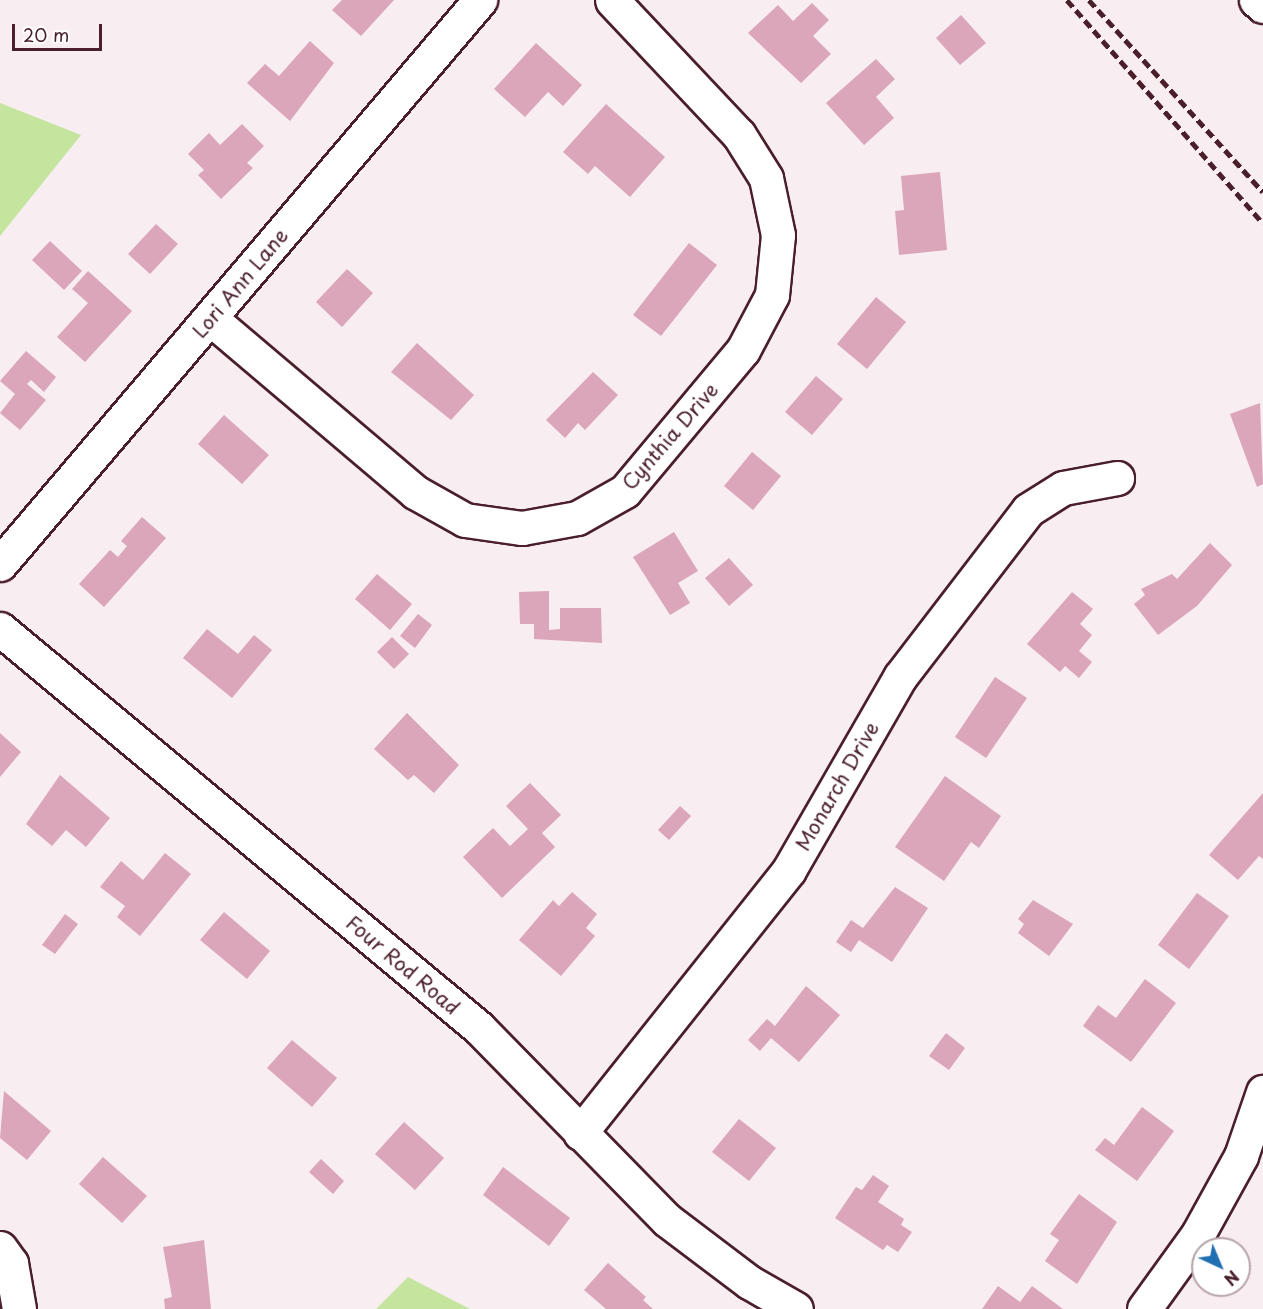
<!DOCTYPE html>
<html>
<head>
<meta charset="utf-8">
<style>
	body { margin:0 }
	#map { position:relative; width:1263px; height:1309px; overflow:hidden; background:#f8edf1; font-family:"Playpen Sans",sans-serif }
	div>[style] { position:absolute }
	[style*='--x'] { left:calc(var(--x)*1px); top:calc(var(--y)*1px); width:calc(var(--w)*1px); rotate:calc(var(--a)*1deg) }
	.green>* { inset:0; background:#c5e59e }
	.building>* { inset:0; background:#dba5ba }
	.roads { filter:drop-shadow(2px 0 #4a1f2b) drop-shadow(-2px 0 #4a1f2b) drop-shadow(0 2px #4a1f2b) drop-shadow(0 -2px #4a1f2b) }
	.minor>* { height:33px; margin:-16.5px; padding:0 16.5px; transform-origin:16.5px; border-radius:16.5px; background:#fff }
	.rail>* { height:4.5px; margin-top:-2.25px; transform-origin:0; background:repeating-linear-gradient(90deg,#4a1f2b 0 9px,transparent 0 13.5px) }
	span { translate:-50% -50%; white-space:nowrap; text-align:center; line-height:1.15; -webkit-text-stroke:4.5px #fff; paint-order:stroke }
	.street-label { font-size:20px; color:#4a1f2b }
	.north { position:absolute; left:1191px; top:1237px; width:60px; height:60px; box-sizing:border-box; background:#fff; border:2px solid #b7a5aa; border-radius:50%; rotate:136deg; font-size:16px; font-weight:700; line-height:24px; text-align:center; color:#4a1f2b }
	.north::after { content:''; display:block; margin:auto; width:21px; height:27px; background:#1f6fb2; clip-path:polygon(50% 0,100% 100%,50% 72%,0 100%) }
	.scale { position:absolute; left:12px; top:24px; width:90px; height:27px; box-sizing:border-box; border:3px solid #4a1f2b; border-top:0; padding-left:8px; font-size:18px; line-height:21px; white-space:nowrap; color:#4a1f2b; -webkit-text-stroke:4px #fff; paint-order:stroke }
</style>
</head>
<body>
<div id="map">
	<div class="green">
		<i style="clip-path:polygon(0 103px,81px 135px,0 236px)"></i>
		<i style="clip-path:polygon(408px 1277px,470px 1309px,376px 1309px)"></i>
	</div>
	<div class="building">
		<i style="clip-path:polygon(342px 0,394px 0,361px 36px,332px 10px)"></i>
		<i style="clip-path:polygon(812px 3px,829px 20px,813px 36px,831px 54px,801px 83px,748px 33px,778px 5px,793px 21px)"></i>
		<i style="clip-path:polygon(961px 15px,986px 43px,960px 65px,936px 38px)"></i>
		<i style="clip-path:polygon(310px 41px,334px 63px,290px 121px,247px 83px,265px 64px,279px 76px)"></i>
		<i style="clip-path:polygon(536px 43px,582px 85px,563px 106px,548px 92px,525px 117px,494px 89px)"></i>
		<i style="clip-path:polygon(876px 59px,895px 79px,876px 97px,894px 118px,864px 145px,826px 103px)"></i>
		<i style="clip-path:polygon(606px 104px,665px 157px,630px 197px,595px 166px,588px 174px,563px 152px)"></i>
		<i style="clip-path:polygon(242px 124px,264px 146px,247px 163px,253px 168px,221px 199px,198px 175px,204px 170px,188px 154px,209px 133px,220px 145px)"></i>
		<i style="clip-path:polygon(940px 172px,947px 250px,899px 255px,895px 211px,904px 210px,901px 176px)"></i>
		<i style="clip-path:polygon(156px 224px,178px 244px,150px 274px,128px 254px)"></i>
		<i style="clip-path:polygon(50px 241px,82px 271px,64px 290px,32px 260px)"></i>
		<i style="clip-path:polygon(689px 243px,717px 265px,661px 336px,633px 315px)"></i>
		<i style="clip-path:polygon(347px 269px,373px 293px,342px 327px,316px 302px)"></i>
		<i style="clip-path:polygon(88px 271px,132px 311px,85px 362px,57px 337px,88px 303px,72px 289px)"></i>
		<i style="clip-path:polygon(876px 297px,906px 322px,867px 369px,837px 344px)"></i>
		<i style="clip-path:polygon(417px 343px,474px 395px,451px 420px,391px 372px)"></i>
		<i style="clip-path:polygon(26px 351px,56px 377px,44px 392px,31px 380px,27px 384px,46px 400px,20px 430px,0 413px,15px 394px,0 381px)"></i>
		<i style="clip-path:polygon(593px 372px,618px 395px,585px 430px,578px 423px,565px 438px,546px 420px)"></i>
		<i style="clip-path:polygon(816px 376px,843px 399px,812px 435px,785px 412px)"></i>
		<i style="clip-path:polygon(1260px 403px,1263px 484px,1257px 487px,1230px 414px)"></i>
		<i style="clip-path:polygon(224px 415px,269px 455px,242px 484px,198px 444px)"></i>
		<i style="clip-path:polygon(752px 452px,781px 476px,753px 510px,724px 486px)"></i>
		<i style="clip-path:polygon(142px 517px,166px 538px,104px 607px,79px 584px,110px 550px,118px 557px,127px 546px,121px 541px)"></i>
		<i style="clip-path:polygon(674px 532px,698px 571px,678px 583px,690px 603px,670px 615px,633px 557px)"></i>
		<i style="clip-path:polygon(1210px 543px,1232px 565px,1197px 606px,1158px 635px,1134px 604px,1145px 595px,1141px 589px,1172px 574px,1177px 579px)"></i>
		<i style="clip-path:polygon(729px 558px,753px 585px,729px 606px,705px 578px)"></i>
		<i style="clip-path:polygon(377px 574px,412px 604px,390px 630px,355px 599px)"></i>
		<i style="clip-path:polygon(549px 591px,549px 630px,560px 629px,560px 608px,601px 608px,602px 643px,534px 639px,534px 624px,520px 624px,519px 592px)"></i>
		<i style="clip-path:polygon(1072px 592px,1093px 609px,1080px 624px,1092px 635px,1079px 651px,1092px 662px,1079px 678px,1065px 666px,1060px 672px,1027px 644px)"></i>
		<i style="clip-path:polygon(418px 614px,432px 625px,415px 648px,400px 636px)"></i>
		<i style="clip-path:polygon(207px 629px,238px 654px,254px 635px,272px 650px,232px 698px,183px 658px)"></i>
		<i style="clip-path:polygon(392px 637px,409px 654px,394px 669px,377px 652px)"></i>
		<i style="clip-path:polygon(995px 677px,1027px 698px,986px 758px,955px 737px)"></i>
		<i style="clip-path:polygon(407px 713px,459px 765px,434px 793px,414px 775px,408px 780px,374px 749px)"></i>
		<i style="clip-path:polygon(0 733px,21px 752px,0 777px)"></i>
		<i style="clip-path:polygon(60px 775px,110px 818px,86px 847px,66px 830px,52px 846px,26px 824px)"></i>
		<i style="clip-path:polygon(945px 776px,1001px 816px,979px 848px,971px 842px,944px 881px,895px 847px)"></i>
		<i style="clip-path:polygon(530px 783px,561px 815px,542px 833px,555px 847px,502px 898px,463px 857px,493px 828px,510px 846px,528px 829px,506px 806px)"></i>
		<i style="clip-path:polygon(1263px 793px,1263px 859px,1259px 856px,1238px 880px,1209px 855px)"></i>
		<i style="clip-path:polygon(680px 806px,691px 816px,669px 840px,658px 830px)"></i>
		<i style="clip-path:polygon(165px 853px,191px 874px,140px 936px,117px 917px,125px 906px,100px 887px,121px 861px,143px 880px)"></i>
		<i style="clip-path:polygon(895px 887px,928px 908px,892px 962px,859px 940px,851px 952px,836px 942px,851px 920px,863px 928px)"></i>
		<i style="clip-path:polygon(572px 892px,597px 914px,586px 928px,595px 936px,561px 976px,519px 940px,553px 900px,559px 906px)"></i>
		<i style="clip-path:polygon(1197px 893px,1229px 916px,1189px 969px,1158px 945px)"></i>
		<i style="clip-path:polygon(1033px 900px,1073px 924px,1049px 956px,1018px 933px,1024px 924px,1018px 919px)"></i>
		<i style="clip-path:polygon(224px 912px,270px 951px,247px 979px,200px 940px)"></i>
		<i style="clip-path:polygon(65px 914px,78px 924px,55px 954px,42px 945px)"></i>
		<i style="clip-path:polygon(1145px 979px,1176px 1003px,1131px 1062px,1083px 1026px,1098px 1005px,1116px 1018px)"></i>
		<i style="clip-path:polygon(806px 986px,840px 1015px,799px 1062px,771px 1038px,760px 1051px,748px 1040px,767px 1019px,775px 1026px)"></i>
		<i style="clip-path:polygon(946px 1033px,965px 1048px,949px 1070px,929px 1056px)"></i>
		<i style="clip-path:polygon(292px 1040px,337px 1078px,312px 1107px,267px 1068px)"></i>
		<i style="clip-path:polygon(4px 1091px,51px 1131px,27px 1160px,0 1138px)"></i>
		<i style="clip-path:polygon(1142px 1107px,1174px 1131px,1137px 1181px,1095px 1150px,1105px 1138px,1114px 1145px)"></i>
		<i style="clip-path:polygon(739px 1119px,776px 1148px,749px 1181px,712px 1152px)"></i>
		<i style="clip-path:polygon(404px 1122px,444px 1158px,415px 1190px,375px 1154px)"></i>
		<i style="clip-path:polygon(103px 1157px,147px 1196px,122px 1223px,79px 1184px)"></i>
		<i style="clip-path:polygon(321px 1159px,344px 1181px,333px 1194px,309px 1172px)"></i>
		<i style="clip-path:polygon(503px 1167px,570px 1218px,549px 1246px,483px 1195px)"></i>
		<i style="clip-path:polygon(873px 1175px,889px 1186px,878px 1202px,904px 1219px,901px 1225px,912px 1232px,898px 1252px,887px 1245px,883px 1250px,835px 1218px,856px 1187px,862px 1190px)"></i>
		<i style="clip-path:polygon(1079px 1194px,1117px 1222px,1077px 1284px,1045px 1261px,1059px 1240px,1050px 1234px)"></i>
		<i style="clip-path:polygon(204px 1240px,211px 1309px,165px 1309px,164px 1299px,172px 1297px,163px 1247px)"></i>
		<i style="clip-path:polygon(608px 1263px,646px 1297px,643px 1300px,653px 1309px,606px 1309px,584px 1290px)"></i>
		<i style="clip-path:polygon(998px 1286px,1020px 1302px,1032px 1286px,1063px 1309px,982px 1309px)"></i>
	</div>
	<div class="roads">
		<div class="minor">
			<i style="--x:1256;--y:0;--w:9;--a:41"></i>
			<i style="--x:210;--y:318;--w:269;--a:40.3"></i>
			<i style="--x:415;--y:492;--w:57;--a:29.2"></i>
			<i style="--x:465;--y:520;--w:58;--a:8"></i>
			<i style="--x:522;--y:528;--w:56;--a:-10.3"></i>
			<i style="--x:577;--y:518;--w:55;--a:-29.4"></i>
			<i style="--x:625;--y:491;--w:184;--a:-50.1"></i>
			<i style="--x:743;--y:350;--w:62;--a:-62.2"></i>
			<i style="--x:772;--y:295;--w:60;--a:-84.3"></i>
			<i style="--x:778;--y:235;--w:58;--a:-101.9"></i>
			<i style="--x:766;--y:178;--w:51;--a:-122.1"></i>
			<i style="--x:739;--y:135;--w:185;--a:-133.3"></i>
			<i style="--x:0;--y:564;--w:741;--a:-49.6"></i>
			<i style="--x:0;--y:629;--w:623;--a:39.79"></i>
			<i style="--x:479;--y:1028;--w:269;--a:45.6"></i>
			<i style="--x:667;--y:1220;--w:103;--a:37.1"></i>
			<i style="--x:749;--y:1282;--w:54;--a:29.9"></i>
			<i style="--x:580;--y:1133;--w:336;--a:-51.5"></i>
			<i style="--x:789;--y:870;--w:223;--a:-60.1"></i>
			<i style="--x:900;--y:677;--w:210;--a:-52.5"></i>
			<i style="--x:1028;--y:510;--w:41;--a:-32.2"></i>
			<i style="--x:1063;--y:488;--w:55;--a:-10.5"></i>
			<i style="--x:0;--y:1248;--w:19;--a:54"></i>
			<i style="--x:11;--y:1263;--w:47;--a:80.1"></i>
			<i style="--x:1144;--y:1309;--w:92;--a:-54.2"></i>
			<i style="--x:1198;--y:1234;--w:89;--a:-61.1"></i>
			<i style="--x:1241;--y:1156;--w:68;--a:-71"></i>
		</div>
	</div>
	<div class="rail">
		<i style="--x:1067;--y:0;--w:297;--a:48.7"></i>
		<i style="--x:1089;--y:0;--w:259;--a:47.8"></i>
	</div>
	<div class="street-label">
		<span style="left:240px;top:283px;rotate:-50deg">Lori Ann Lane</span>
		<span style="left:670px;top:436px;rotate:-49deg">Cynthia Drive</span>
		<span style="left:837px;top:786px;rotate:-60deg">Monarch Drive</span>
		<span style="left:403px;top:965px;rotate:40deg">Four Rod Road</span>
	</div>
	<div class="north">N</div>
	<div class="scale">20 m</div>
</div>
</body>
</html>
